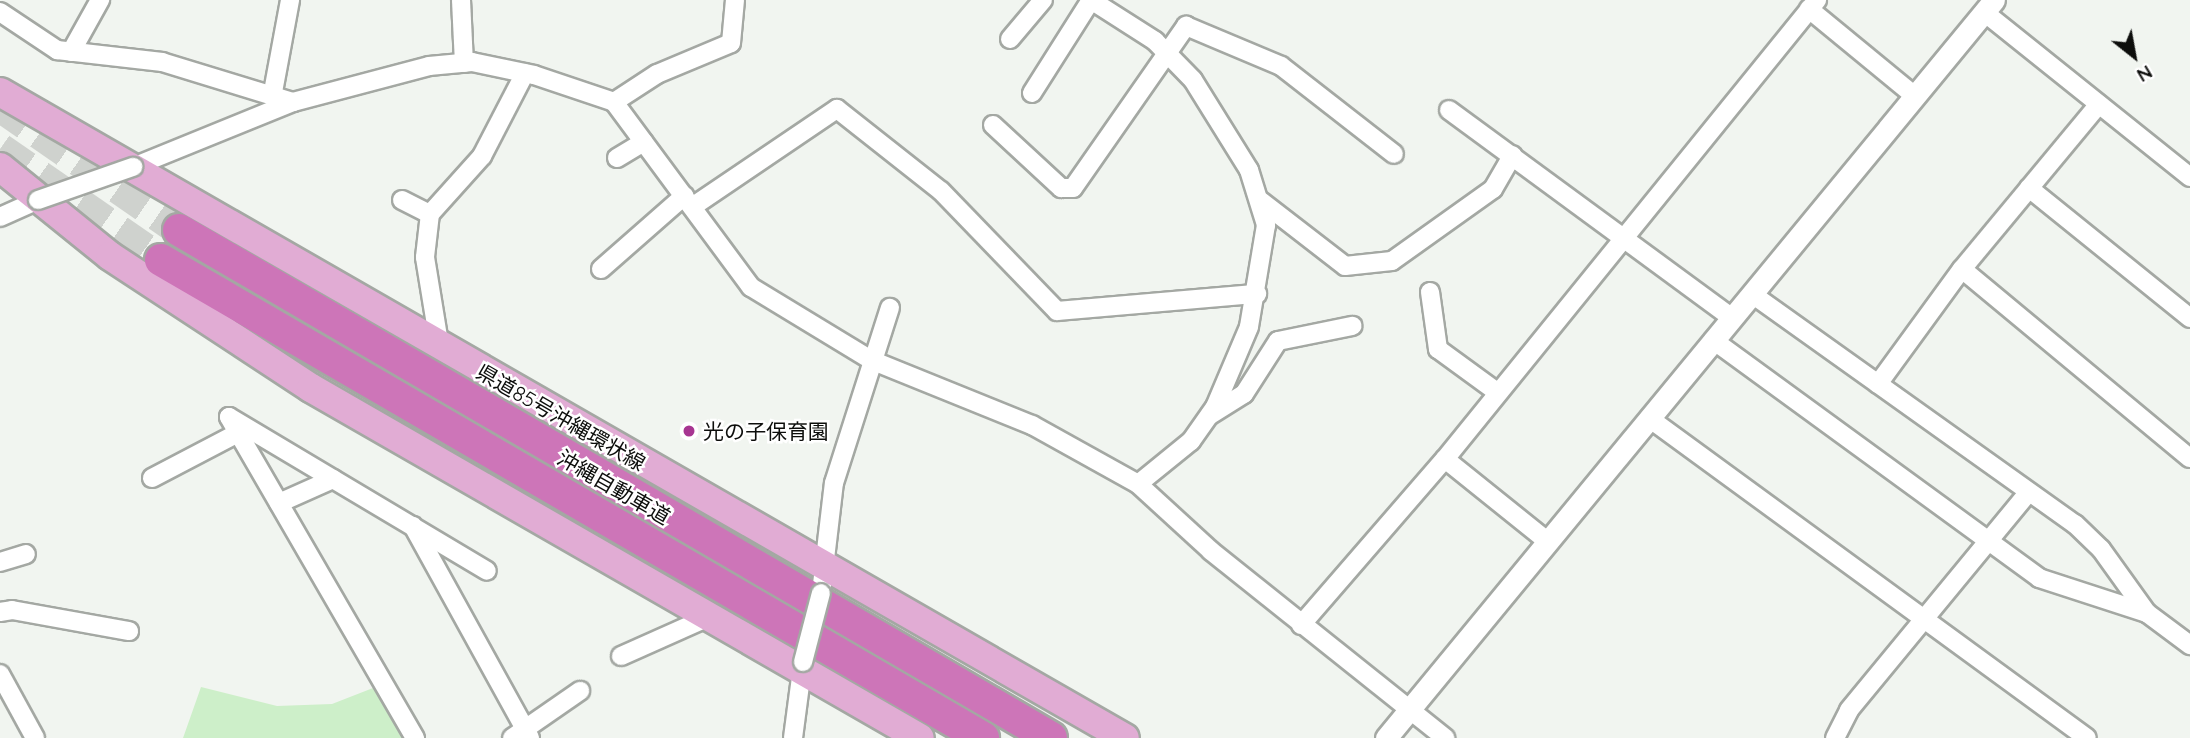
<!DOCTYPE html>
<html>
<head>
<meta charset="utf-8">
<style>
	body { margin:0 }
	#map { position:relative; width:2190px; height:738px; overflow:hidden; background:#f1f5f0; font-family:Quicksand,"Noto Sans JP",sans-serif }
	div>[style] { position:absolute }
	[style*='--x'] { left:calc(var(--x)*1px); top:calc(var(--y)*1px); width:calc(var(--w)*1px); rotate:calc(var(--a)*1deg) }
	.green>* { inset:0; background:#cdefc9 }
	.motorway-tunnel>* { height:32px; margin-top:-16px; transform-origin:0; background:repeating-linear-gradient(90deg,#cfd2ce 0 32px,transparent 0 48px) }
	.roads { filter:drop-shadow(2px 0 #a4a8a3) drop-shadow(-2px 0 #a4a8a3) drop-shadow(0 2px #a4a8a3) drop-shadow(0 -2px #a4a8a3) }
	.minor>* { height:18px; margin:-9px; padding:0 9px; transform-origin:9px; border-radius:9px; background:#fff }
	.tertiary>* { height:21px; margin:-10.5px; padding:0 10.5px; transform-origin:10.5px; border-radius:10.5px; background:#fff }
	.primary>* { height:28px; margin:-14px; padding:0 14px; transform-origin:14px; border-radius:14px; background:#e1acd4 }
	.motorway>* { height:32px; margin:-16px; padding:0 16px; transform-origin:16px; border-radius:16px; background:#cd75b8 }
	.bridges { filter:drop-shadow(2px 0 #a4a8a3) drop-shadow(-2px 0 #a4a8a3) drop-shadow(0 2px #a4a8a3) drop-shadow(0 -2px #a4a8a3) }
	.minor-bridge>* { height:18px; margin:-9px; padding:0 9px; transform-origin:9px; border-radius:9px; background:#fff }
	.dots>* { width:19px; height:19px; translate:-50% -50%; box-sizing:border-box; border:4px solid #fff; border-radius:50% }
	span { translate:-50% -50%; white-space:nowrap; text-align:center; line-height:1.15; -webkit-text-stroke:5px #fff; paint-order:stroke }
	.street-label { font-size:21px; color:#0d0e0c }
	.poi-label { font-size:21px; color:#0d0e0c }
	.left { translate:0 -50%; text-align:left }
	.north { position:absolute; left:2099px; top:21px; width:70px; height:70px; -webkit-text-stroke:5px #fff; paint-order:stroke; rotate:149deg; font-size:19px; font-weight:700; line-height:28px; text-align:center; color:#0d0e0c }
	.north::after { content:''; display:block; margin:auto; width:24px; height:32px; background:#0d0e0c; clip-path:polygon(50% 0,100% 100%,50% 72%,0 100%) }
</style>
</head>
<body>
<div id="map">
	<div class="green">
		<i style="clip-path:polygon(201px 687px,277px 706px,332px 704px,373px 688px,409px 738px,183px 738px)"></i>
	</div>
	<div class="motorway-tunnel">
		<i style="--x:0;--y:106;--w:218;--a:34.7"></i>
		<i style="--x:0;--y:149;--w:196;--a:34.6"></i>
	</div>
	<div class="roads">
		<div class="minor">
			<i style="--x:461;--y:0;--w:63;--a:87.3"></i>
			<i style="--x:1091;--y:0;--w:76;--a:32.6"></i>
			<i style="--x:1155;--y:41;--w:54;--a:45.7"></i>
			<i style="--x:1193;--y:80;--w:106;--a:58.1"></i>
			<i style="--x:1249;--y:170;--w:58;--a:72.8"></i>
			<i style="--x:1266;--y:225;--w:103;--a:99.5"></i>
			<i style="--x:1249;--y:327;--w:87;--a:113"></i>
			<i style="--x:1215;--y:407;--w:42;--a:125.2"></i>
			<i style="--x:1191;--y:441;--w:68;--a:140.9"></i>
			<i style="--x:1809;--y:9;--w:137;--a:39.4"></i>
			<i style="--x:0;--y:12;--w:69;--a:33.7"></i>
			<i style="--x:57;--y:50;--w:106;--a:6.5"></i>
			<i style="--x:162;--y:62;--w:137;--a:17"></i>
			<i style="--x:1984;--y:12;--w:264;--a:38.7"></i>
			<i style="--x:1010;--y:39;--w:51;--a:-49.8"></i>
			<i style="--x:71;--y:52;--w:60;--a:-60.9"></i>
			<i style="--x:273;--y:92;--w:94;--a:-79.5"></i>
			<i style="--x:1032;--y:93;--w:110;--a:-57.6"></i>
			<i style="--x:614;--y:102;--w:51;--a:-33.1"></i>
			<i style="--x:657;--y:74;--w:80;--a:-22.7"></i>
			<i style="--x:731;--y:43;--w:43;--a:-84.7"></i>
			<i style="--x:1449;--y:110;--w:351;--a:36.3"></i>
			<i style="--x:993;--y:125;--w:93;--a:42.8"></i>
			<i style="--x:1061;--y:188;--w:12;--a:0"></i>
			<i style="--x:1073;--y:188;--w:198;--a:-55.1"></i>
			<i style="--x:1186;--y:26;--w:103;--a:22.8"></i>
			<i style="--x:1281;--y:66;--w:143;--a:37.9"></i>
			<i style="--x:617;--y:158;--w:31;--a:-31"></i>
			<i style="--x:133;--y:167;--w:173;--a:-22.1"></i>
			<i style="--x:293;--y:102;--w:141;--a:-14.8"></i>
			<i style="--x:429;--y:66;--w:43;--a:-5.3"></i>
			<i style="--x:472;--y:62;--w:63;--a:11.8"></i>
			<i style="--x:534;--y:75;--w:84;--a:18.6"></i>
			<i style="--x:614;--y:102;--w:230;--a:53.5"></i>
			<i style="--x:751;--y:287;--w:140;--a:31.3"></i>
			<i style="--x:871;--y:360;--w:174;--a:22"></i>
			<i style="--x:1032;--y:425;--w:121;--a:29.1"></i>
			<i style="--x:1138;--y:484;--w:99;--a:42.5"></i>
			<i style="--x:1211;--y:551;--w:300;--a:38.6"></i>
			<i style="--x:2029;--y:188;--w:207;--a:38.9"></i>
			<i style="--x:402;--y:200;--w:31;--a:27"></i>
			<i style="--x:1261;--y:201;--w:106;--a:37.7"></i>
			<i style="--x:1345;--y:266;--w:47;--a:-6.1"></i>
			<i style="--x:1392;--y:261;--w:124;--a:-35.5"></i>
			<i style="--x:1493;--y:189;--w:39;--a:-60"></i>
			<i style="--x:692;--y:207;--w:175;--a:-34.1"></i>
			<i style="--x:837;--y:109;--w:132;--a:38.3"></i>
			<i style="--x:941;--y:191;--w:167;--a:46"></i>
			<i style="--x:1057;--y:311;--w:201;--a:-4.9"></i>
			<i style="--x:0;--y:217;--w:42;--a:-24.1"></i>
			<i style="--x:601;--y:269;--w:111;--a:-41.3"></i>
			<i style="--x:1962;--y:269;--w:296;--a:39.7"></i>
			<i style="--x:1430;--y:292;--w:58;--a:82"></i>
			<i style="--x:1438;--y:349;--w:73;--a:36.1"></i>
			<i style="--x:1752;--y:294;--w:397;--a:35.5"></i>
			<i style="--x:2075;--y:524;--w:36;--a:44"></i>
			<i style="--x:2101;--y:549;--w:79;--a:54.3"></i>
			<i style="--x:2147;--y:613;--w:54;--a:36.7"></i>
			<i style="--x:1713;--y:340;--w:404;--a:36.1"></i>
			<i style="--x:2039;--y:578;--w:114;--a:18"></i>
			<i style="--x:440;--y:349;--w:93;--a:-99.3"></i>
			<i style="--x:425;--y:257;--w:43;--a:-83.4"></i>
			<i style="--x:430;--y:214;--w:78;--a:-48.1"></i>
			<i style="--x:482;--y:156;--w:93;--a:-62.6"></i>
			<i style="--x:1878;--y:384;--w:142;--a:-53.9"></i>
			<i style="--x:1962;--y:269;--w:214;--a:-50.3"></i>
			<i style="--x:1210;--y:415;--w:40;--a:-32"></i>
			<i style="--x:1244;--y:394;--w:63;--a:-57.3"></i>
			<i style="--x:1278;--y:341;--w:76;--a:-11.5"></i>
			<i style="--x:1649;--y:418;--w:542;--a:36.15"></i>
			<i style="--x:1445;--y:459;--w:131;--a:38.8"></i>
			<i style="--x:152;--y:478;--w:97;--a:-27.6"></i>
			<i style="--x:279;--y:503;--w:59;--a:-24"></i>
			<i style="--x:413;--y:526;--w:242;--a:61.1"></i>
			<i style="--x:0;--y:562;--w:27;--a:-17"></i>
			<i style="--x:821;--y:593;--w:111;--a:-83.3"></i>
			<i style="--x:834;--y:483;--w:184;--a:-72.3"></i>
			<i style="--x:0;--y:612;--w:12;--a:-9"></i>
			<i style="--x:12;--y:610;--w:119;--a:10.2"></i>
			<i style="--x:1301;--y:625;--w:220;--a:-49.1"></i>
			<i style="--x:1445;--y:459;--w:591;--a:-50.98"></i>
			<i style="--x:621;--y:656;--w:98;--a:-24"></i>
			<i style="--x:0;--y:674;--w:73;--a:61.3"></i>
			<i style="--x:415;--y:738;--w:371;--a:-120.1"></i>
			<i style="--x:229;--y:417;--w:300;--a:30.8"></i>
			<i style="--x:512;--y:738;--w:83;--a:-34.7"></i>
			<i style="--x:793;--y:738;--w:77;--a:-82.5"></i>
			<i style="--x:1835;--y:738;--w:31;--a:-63"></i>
			<i style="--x:1849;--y:710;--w:280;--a:-50.5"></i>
		</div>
		<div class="tertiary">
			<i style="--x:1386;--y:738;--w:956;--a:-50.52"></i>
		</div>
		<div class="primary">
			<i style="--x:0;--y:92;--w:1297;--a:29.87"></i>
			<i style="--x:0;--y:167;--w:141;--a:39"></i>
			<i style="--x:110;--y:256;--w:240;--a:33.3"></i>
			<i style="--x:311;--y:388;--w:702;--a:29.89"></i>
		</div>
		<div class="motorway">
			<i style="--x:179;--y:230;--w:1009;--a:30.22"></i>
			<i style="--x:161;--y:260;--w:951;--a:30.18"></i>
		</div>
	</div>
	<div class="bridges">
		<div class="minor-bridge">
			<i style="--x:38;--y:200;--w:101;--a:-19.2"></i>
			<i style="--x:803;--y:662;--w:71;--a:-75.4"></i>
		</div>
	</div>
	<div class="dots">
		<i style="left:689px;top:431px;background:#a73591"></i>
	</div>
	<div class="street-label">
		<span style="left:561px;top:417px;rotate:30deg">県道85号沖縄環状線</span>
		<span style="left:614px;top:487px;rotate:30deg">沖縄自動車道</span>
	</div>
	<div class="poi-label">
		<span class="left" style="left:703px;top:431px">光の子保育園</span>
	</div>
	<div class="north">N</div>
</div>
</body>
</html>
